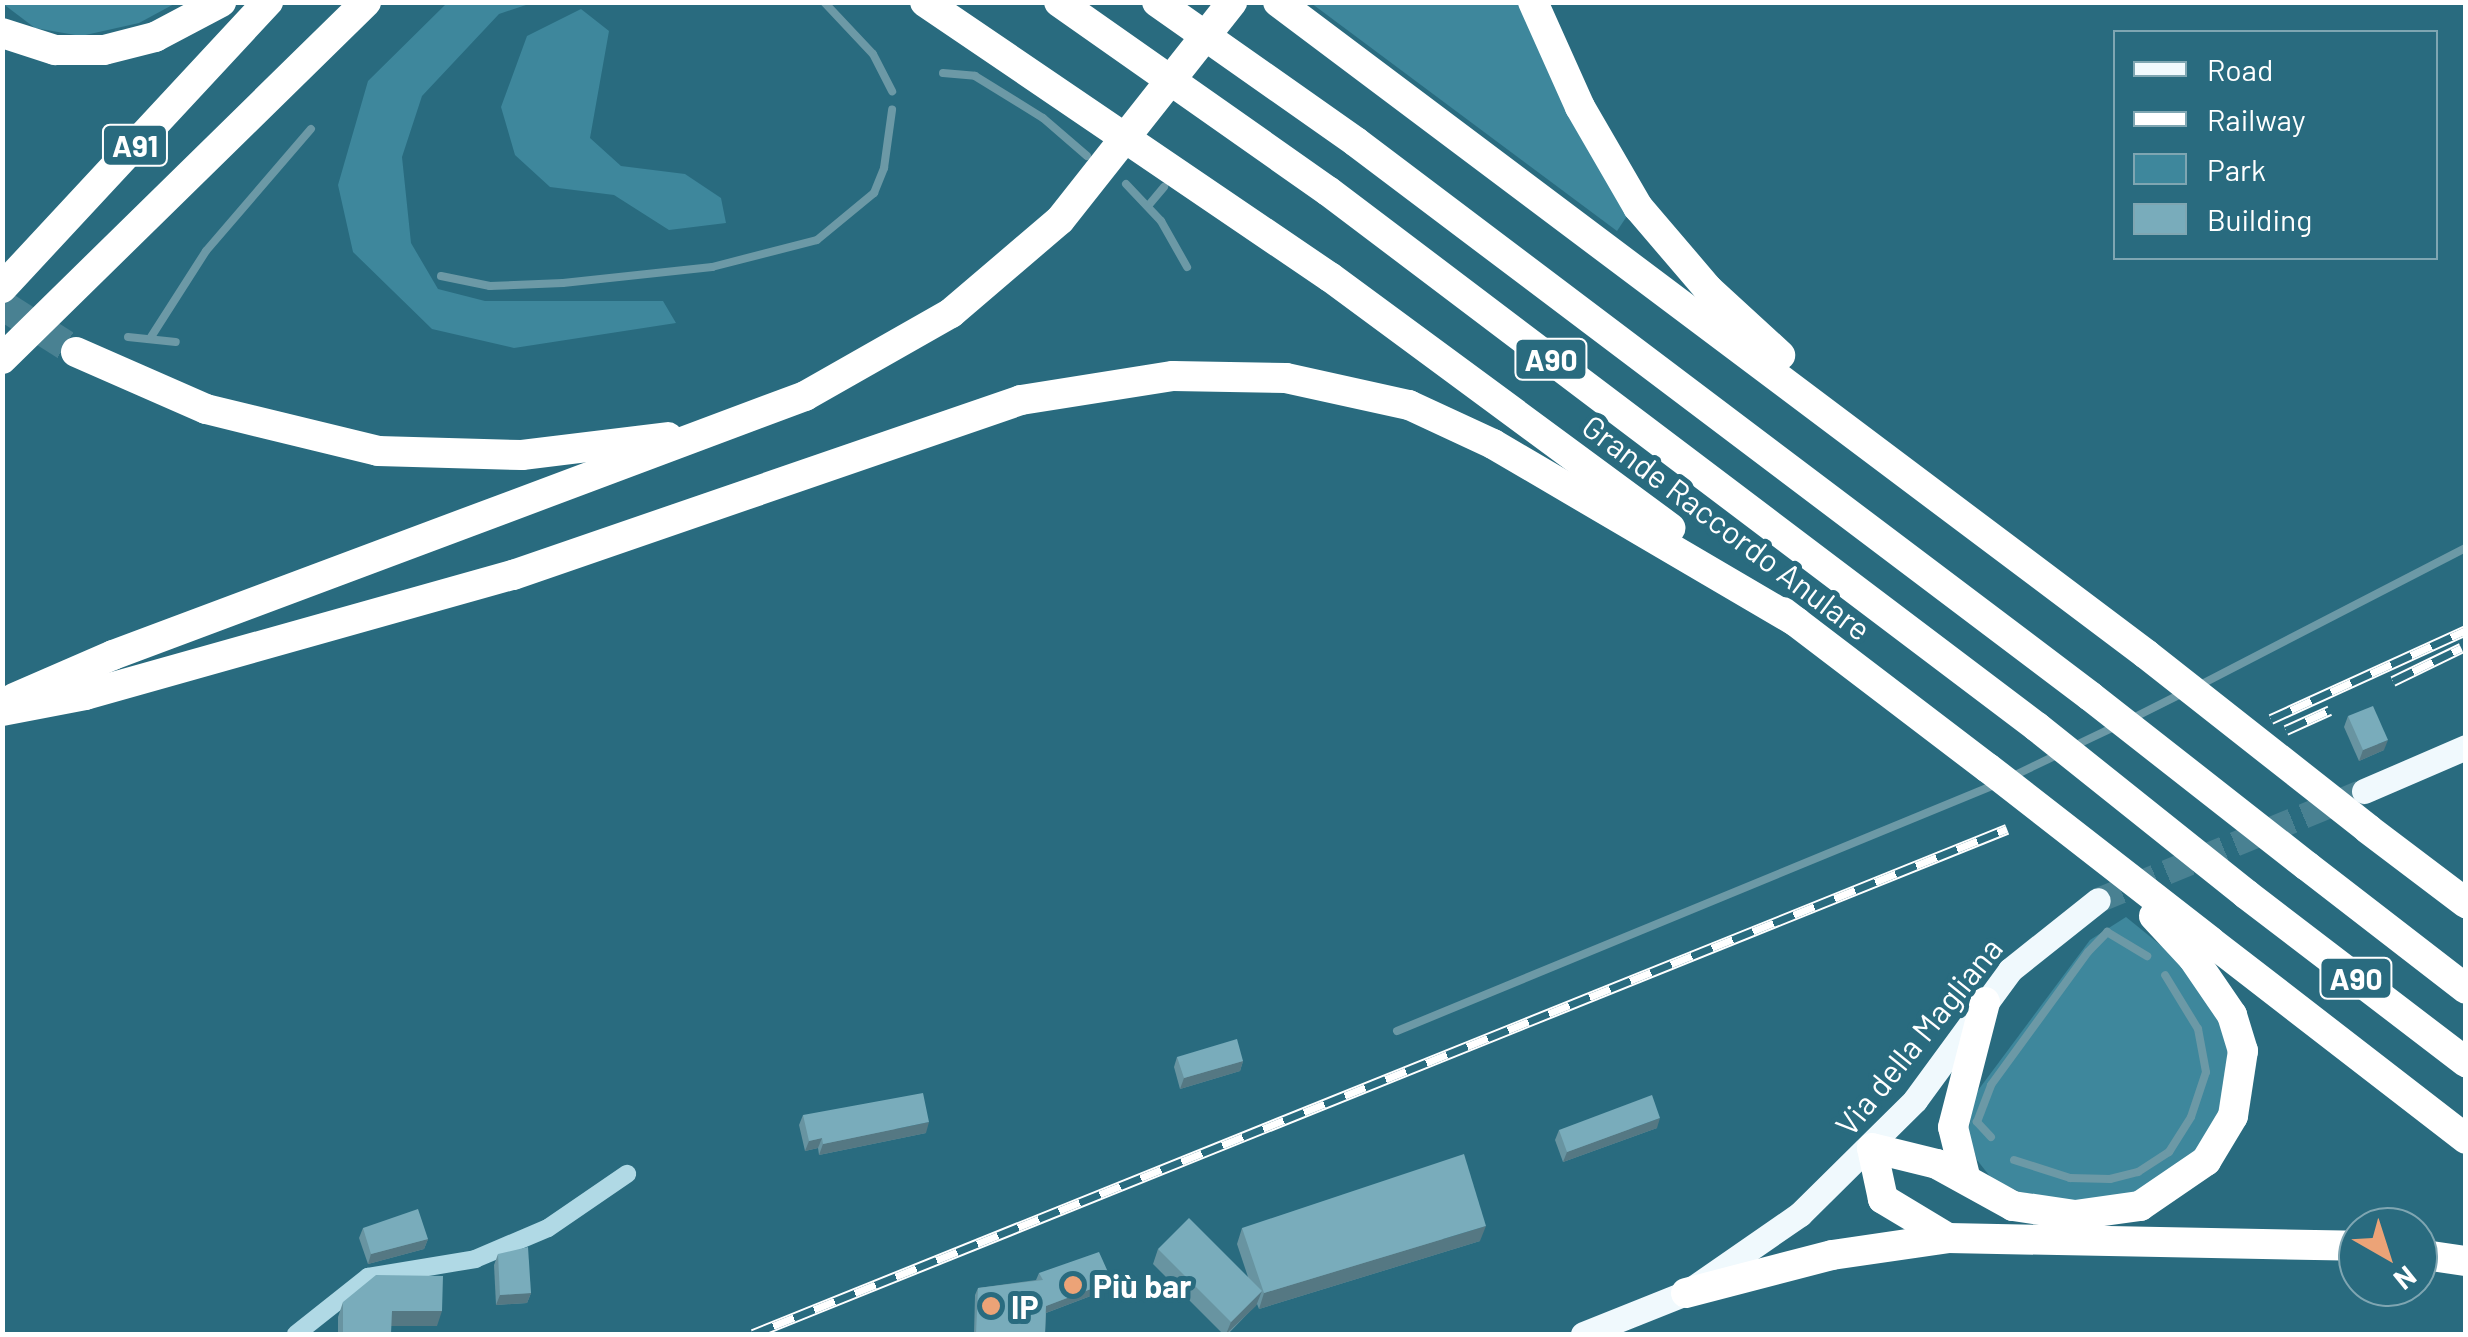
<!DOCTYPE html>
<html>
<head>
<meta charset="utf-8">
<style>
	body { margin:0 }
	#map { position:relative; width:2468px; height:1337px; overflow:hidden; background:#296b7f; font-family:Barlow,sans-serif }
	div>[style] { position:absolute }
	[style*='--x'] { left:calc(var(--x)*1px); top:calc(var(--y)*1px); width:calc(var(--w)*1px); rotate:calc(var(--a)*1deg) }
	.green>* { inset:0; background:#3e879c }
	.stream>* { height:8px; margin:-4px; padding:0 4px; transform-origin:4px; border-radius:4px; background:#6c99a6 }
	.major-tunnel>* { height:25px; margin-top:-12.5px; transform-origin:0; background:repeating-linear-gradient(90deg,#498192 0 25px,transparent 0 37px) }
	.highway-tunnel>* { height:30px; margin-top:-15px; transform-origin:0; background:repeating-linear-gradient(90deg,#498192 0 30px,transparent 0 45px) }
	.minor>* { height:18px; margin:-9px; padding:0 9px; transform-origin:9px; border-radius:9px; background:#b0d9e5 }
	.major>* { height:25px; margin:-12.5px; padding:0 12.5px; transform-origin:12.5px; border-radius:12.5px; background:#f0f9fd }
	.highway>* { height:30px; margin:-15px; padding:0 15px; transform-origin:15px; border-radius:15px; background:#fff }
	.rail>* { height:11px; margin-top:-5.5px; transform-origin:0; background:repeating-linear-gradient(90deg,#296b7f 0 22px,#fff 0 44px); box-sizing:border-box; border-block:2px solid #fff }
	.highway-bridge>* { height:30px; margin:-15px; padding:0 15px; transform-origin:15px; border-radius:15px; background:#fff }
	.wall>* { inset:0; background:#6894a1 }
	.shaded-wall>* { inset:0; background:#557883 }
	.building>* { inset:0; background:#79acbb }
	.dots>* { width:28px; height:28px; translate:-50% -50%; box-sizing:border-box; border:5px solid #296b7f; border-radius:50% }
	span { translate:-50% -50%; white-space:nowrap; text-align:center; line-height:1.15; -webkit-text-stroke:10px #296b7f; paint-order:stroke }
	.shield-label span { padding:2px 8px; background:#296b7f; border:2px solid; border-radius:8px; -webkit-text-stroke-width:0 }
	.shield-label { font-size:30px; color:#fff; font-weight:700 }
	.street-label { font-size:32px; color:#fff }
	.poi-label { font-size:32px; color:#fff; font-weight:700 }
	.left { translate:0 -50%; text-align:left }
	.frame { position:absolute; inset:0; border:5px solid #fff; pointer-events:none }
	.legend { position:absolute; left:2113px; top:30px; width:325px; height:230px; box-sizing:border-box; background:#296b7f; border:2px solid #7fa6b2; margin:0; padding:12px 18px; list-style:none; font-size:30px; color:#fff }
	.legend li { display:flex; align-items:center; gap:20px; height:50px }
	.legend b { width:50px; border:2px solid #7fa6b2 }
	.north { position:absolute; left:2338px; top:1207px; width:100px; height:100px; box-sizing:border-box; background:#296b7f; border:2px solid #7fa6b2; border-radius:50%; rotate:141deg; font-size:28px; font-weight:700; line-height:40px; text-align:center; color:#fff }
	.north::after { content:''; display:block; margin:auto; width:35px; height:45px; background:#eca377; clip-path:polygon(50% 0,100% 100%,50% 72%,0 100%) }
</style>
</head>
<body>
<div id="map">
	<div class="green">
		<i style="clip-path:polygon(2px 3px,176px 3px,139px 23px,81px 36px,35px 28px)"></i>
		<i style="clip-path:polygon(447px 3px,532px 3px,499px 14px,422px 96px,402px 157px,411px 243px,438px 289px,485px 301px,663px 301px,676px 323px,514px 348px,432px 329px,353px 252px,338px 185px,368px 81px)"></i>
		<i style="clip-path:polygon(1311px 3px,1525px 3px,1627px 216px,1617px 231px)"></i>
		<i style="clip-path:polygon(581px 9px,609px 31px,590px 138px,621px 166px,685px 174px,721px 198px,726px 223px,669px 230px,614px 195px,550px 187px,515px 155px,501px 107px,527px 36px)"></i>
		<i style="clip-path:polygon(2126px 917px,2190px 969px,2235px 1048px,2217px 1136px,2150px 1193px,2075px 1201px,2020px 1192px,1992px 1179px,1977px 1160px,1968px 1132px,1976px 1093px,2090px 940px)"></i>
	</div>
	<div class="stream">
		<i style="--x:824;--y:2;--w:71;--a:46.7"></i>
		<i style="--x:873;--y:54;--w:42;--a:62.8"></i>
		<i style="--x:943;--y:73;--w:32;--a:5"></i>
		<i style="--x:975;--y:76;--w:80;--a:31.7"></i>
		<i style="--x:1043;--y:118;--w:58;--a:40.8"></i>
		<i style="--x:1126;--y:184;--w:51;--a:46.6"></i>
		<i style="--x:1161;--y:221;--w:53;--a:60.5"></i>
		<i style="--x:1148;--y:206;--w:25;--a:-50"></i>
		<i style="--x:441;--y:276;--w:50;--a:11.5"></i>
		<i style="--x:490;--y:286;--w:73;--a:-2.4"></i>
		<i style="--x:563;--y:283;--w:150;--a:-6.1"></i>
		<i style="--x:712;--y:267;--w:108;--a:-14.4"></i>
		<i style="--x:817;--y:240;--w:74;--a:-39.5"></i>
		<i style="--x:874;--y:193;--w:27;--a:-68"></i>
		<i style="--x:884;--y:168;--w:59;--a:-82.1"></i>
		<i style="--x:128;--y:337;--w:48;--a:5.9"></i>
		<i style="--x:151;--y:337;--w:102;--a:-57.4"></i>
		<i style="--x:206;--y:251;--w:161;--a:-49.3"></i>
		<i style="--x:2200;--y:685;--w:299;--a:-27.3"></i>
		<i style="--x:2133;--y:718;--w:56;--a:-26.6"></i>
		<i style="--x:2074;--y:746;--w:47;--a:-25.5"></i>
		<i style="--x:2011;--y:777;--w:51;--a:-25.6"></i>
		<i style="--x:1397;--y:1031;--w:646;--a:-22.39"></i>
		<i style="--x:1991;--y:1137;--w:21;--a:-133"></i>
		<i style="--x:1977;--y:1122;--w:40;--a:-69"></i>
		<i style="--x:1991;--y:1085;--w:165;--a:-53.9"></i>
		<i style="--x:2088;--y:952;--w:28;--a:-46"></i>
		<i style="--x:2107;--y:932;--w:47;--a:31"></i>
		<i style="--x:2014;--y:1160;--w:59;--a:17.8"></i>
		<i style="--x:2070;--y:1178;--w:40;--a:1.4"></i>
		<i style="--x:2110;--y:1179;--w:29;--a:-14"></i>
		<i style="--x:2138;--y:1172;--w:37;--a:-33"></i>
		<i style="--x:2169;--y:1152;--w:41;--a:-57.8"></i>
		<i style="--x:2191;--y:1117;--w:47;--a:-71.6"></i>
		<i style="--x:2206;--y:1072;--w:44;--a:-100.5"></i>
		<i style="--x:2198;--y:1029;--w:63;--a:-121.4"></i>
	</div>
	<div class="major-tunnel">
		<i style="--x:2098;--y:900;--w:287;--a:-22.3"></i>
	</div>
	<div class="highway-tunnel">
		<i style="--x:2;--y:305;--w:88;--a:32.4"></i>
	</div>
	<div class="minor">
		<i style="--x:296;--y:1334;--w:92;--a:-38.4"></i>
		<i style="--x:368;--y:1277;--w:109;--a:-9.5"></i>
		<i style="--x:475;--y:1259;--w:79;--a:-23"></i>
		<i style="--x:548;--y:1228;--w:96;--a:-34.4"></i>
	</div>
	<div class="major">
		<i style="--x:2364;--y:791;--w:111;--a:-23.3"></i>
		<i style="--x:1583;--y:1334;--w:111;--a:-21.7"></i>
		<i style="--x:1686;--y:1293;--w:139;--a:-34.7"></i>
		<i style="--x:1800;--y:1214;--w:162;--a:-44.7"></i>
		<i style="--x:1915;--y:1100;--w:161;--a:-53.8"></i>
		<i style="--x:2010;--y:970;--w:112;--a:-38.5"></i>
	</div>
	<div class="highway">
		<i style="--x:925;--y:2;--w:490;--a:34.2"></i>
		<i style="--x:1330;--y:277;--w:423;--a:36.4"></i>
		<i style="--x:1059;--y:2;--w:329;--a:35.1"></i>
		<i style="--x:1328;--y:191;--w:889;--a:37.09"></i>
		<i style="--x:1157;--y:2;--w:243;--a:35.1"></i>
		<i style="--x:1356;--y:142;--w:920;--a:37.04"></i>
		<i style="--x:1278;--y:2;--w:1086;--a:36.91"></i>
		<i style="--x:1533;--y:2;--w:115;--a:65.9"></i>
		<i style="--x:1580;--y:107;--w:116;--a:59.9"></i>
		<i style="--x:1638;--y:207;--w:108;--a:49.5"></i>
		<i style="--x:1708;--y:289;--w:98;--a:42.5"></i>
		<i style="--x:2;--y:33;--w:56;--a:17.8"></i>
		<i style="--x:55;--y:50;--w:49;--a:0"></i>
		<i style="--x:104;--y:50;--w:53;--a:-14.3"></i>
		<i style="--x:155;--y:37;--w:75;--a:-27.9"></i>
		<i style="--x:2;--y:288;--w:391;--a:-47.1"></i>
		<i style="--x:76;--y:352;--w:142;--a:23.7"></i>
		<i style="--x:206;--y:409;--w:177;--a:13.7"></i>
		<i style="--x:378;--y:451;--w:144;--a:1.6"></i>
		<i style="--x:522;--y:455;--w:147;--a:-7"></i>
		<i style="--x:2;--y:359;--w:510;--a:-44.44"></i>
		<i style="--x:1783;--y:612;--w:258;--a:37.3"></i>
		<i style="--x:14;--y:698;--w:108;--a:-23.5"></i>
		<i style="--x:113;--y:655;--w:739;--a:-20.52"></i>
		<i style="--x:805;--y:396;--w:168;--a:-29.6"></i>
		<i style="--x:951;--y:313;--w:143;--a:-40.5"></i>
		<i style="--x:2;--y:711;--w:85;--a:-10.9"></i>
		<i style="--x:85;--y:695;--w:445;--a:-15.7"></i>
		<i style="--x:513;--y:575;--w:537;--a:-19.01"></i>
		<i style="--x:1021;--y:400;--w:154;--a:-9"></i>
		<i style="--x:1173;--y:376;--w:113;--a:1"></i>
		<i style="--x:1286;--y:378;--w:126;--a:12.4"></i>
		<i style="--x:1409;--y:405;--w:93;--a:24.9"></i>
		<i style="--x:1493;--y:444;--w:352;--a:30.4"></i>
		<i style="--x:2368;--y:829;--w:123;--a:37.1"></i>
		<i style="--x:2307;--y:866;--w:201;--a:37.7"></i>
		<i style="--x:2246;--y:894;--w:277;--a:37.4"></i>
		<i style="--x:2210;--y:941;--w:324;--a:37.7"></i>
		<i style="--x:1965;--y:1176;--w:50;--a:-103.8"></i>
		<i style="--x:1953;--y:1127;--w:129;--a:-75.6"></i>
		<i style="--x:1948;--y:1238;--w:76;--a:-149"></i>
		<i style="--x:1883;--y:1199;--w:52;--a:-102.2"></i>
		<i style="--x:1872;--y:1148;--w:67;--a:13.8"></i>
		<i style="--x:1937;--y:1164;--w:87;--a:28.9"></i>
		<i style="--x:2013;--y:1206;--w:63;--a:8.3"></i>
		<i style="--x:2075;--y:1215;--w:66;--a:-7.9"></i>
		<i style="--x:2140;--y:1206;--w:80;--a:-34.3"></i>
		<i style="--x:2206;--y:1161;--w:52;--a:-59"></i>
		<i style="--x:2233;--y:1116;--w:66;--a:-81.3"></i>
		<i style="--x:2243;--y:1051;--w:38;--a:-107"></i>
		<i style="--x:2232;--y:1015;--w:69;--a:-124.4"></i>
		<i style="--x:2418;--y:1254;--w:49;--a:8.3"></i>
		<i style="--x:1686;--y:1293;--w:151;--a:-14.6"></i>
		<i style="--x:1832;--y:1255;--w:117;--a:-8.3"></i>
		<i style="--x:1948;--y:1238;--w:410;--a:1.1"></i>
	</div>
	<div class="rail">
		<i style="--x:2393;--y:681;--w:76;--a:-25.9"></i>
		<i style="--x:2271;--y:719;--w:214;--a:-24.5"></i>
		<i style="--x:2286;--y:730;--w:48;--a:-24.4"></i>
		<i style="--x:753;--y:1334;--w:1352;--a:-21.94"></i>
	</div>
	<div class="highway-bridge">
		<i style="--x:1060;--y:220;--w:278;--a:-51.7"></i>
		<i style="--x:2146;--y:654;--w:283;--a:38.2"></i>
		<i style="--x:2090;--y:696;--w:276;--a:38.1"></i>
		<i style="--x:2037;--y:727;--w:268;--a:38.6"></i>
		<i style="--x:1988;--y:768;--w:281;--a:37.9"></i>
		<i style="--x:2154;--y:916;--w:57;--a:47.1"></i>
	</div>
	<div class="wall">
		<i style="clip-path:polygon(2348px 716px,2384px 750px,2359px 761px,2344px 727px)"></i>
		<i style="clip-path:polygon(1177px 1057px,1243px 1061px,1240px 1071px,1180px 1089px,1174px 1067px)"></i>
		<i style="clip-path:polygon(803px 1115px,926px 1133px,819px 1155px,818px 1148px,805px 1151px,799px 1125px)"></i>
		<i style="clip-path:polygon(1657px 1128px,1563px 1162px,1555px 1140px,1559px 1130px)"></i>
		<i style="clip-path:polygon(363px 1228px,428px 1239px,424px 1249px,368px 1264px,359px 1238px)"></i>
		<i style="clip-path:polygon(1242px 1228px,1480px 1241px,1259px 1309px,1257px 1304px,1228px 1334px,1223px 1334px,1153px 1264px,1158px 1249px,1248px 1277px,1237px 1244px)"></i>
		<i style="clip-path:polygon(498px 1254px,531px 1293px,527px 1303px,496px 1305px,494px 1265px)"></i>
		<i style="clip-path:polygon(1039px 1273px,1109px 1289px,1046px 1313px,1045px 1334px,974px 1334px,975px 1295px,978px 1288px,1036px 1280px)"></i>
		<i style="clip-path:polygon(343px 1302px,437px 1326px,391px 1326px,391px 1334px,338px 1334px,338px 1317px)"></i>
	</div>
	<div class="shaded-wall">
		<i style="clip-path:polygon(2388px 740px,2384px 750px,2359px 761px,2363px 750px)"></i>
		<i style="clip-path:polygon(1243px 1061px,1240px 1071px,1180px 1089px,1184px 1078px)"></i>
		<i style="clip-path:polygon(1660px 1118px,1657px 1128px,1563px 1162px,1567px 1152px)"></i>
		<i style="clip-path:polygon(929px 1122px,926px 1133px,819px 1155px,823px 1144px)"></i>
		<i style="clip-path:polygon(822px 1138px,818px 1148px,805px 1151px,809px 1141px)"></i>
		<i style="clip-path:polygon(1486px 1226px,1480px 1241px,1259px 1309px,1264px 1293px)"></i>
		<i style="clip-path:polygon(428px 1239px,424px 1249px,368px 1264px,371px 1254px)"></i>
		<i style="clip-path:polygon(1112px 1281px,1109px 1289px,1043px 1314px,1046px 1306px)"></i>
		<i style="clip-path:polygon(1262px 1291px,1256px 1306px,1226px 1334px,1231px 1322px)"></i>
		<i style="clip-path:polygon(531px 1293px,527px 1303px,496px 1305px,500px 1295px)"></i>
		<i style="clip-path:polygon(392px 1311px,442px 1311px,437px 1326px,386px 1326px)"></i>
	</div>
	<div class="building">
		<i style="clip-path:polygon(2373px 706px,2388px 740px,2363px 750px,2348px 716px)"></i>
		<i style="clip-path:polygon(1237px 1039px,1243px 1061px,1184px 1078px,1177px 1057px)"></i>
		<i style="clip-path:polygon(923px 1093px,929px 1122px,823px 1144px,822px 1138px,809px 1141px,803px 1115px)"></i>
		<i style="clip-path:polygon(1652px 1095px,1660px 1118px,1567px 1152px,1559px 1130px)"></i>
		<i style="clip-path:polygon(1464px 1154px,1486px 1226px,1264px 1293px,1242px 1228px)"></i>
		<i style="clip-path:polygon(418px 1209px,428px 1239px,371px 1254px,363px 1228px)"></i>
		<i style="clip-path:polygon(1189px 1218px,1262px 1291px,1231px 1322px,1158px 1249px)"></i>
		<i style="clip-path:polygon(528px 1247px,531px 1293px,500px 1295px,498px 1254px)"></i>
		<i style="clip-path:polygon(1099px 1252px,1112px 1281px,1046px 1306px,1045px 1334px,976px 1334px,978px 1288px,1043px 1280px,1039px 1273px)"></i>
		<i style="clip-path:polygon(376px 1275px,443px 1276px,442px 1311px,392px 1311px,391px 1334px,343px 1334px,343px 1302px)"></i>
	</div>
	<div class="dots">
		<i style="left:1073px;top:1285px;background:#eca377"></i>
		<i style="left:991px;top:1306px;background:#eca377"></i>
	</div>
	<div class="shield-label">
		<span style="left:135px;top:145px">A91</span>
		<span style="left:1551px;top:359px">A90</span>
		<span style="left:2356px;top:978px">A90</span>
	</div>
	<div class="street-label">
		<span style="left:1727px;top:527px;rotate:37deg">Grande Raccordo Anulare</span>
		<span style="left:1918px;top:1036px;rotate:-51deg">Via della Magliana</span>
	</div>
	<div class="poi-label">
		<span class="left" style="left:1093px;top:1285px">Più bar</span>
		<span class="left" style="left:1011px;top:1306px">IP</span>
	</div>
	<div class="frame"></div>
	<ul class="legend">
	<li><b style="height:12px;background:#f0f9fd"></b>Road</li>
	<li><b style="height:12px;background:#fff"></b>Railway</li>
	<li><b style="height:28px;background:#3e879c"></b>Park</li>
	<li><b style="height:28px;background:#79acbb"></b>Building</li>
	</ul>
	<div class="north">N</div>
</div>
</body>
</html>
